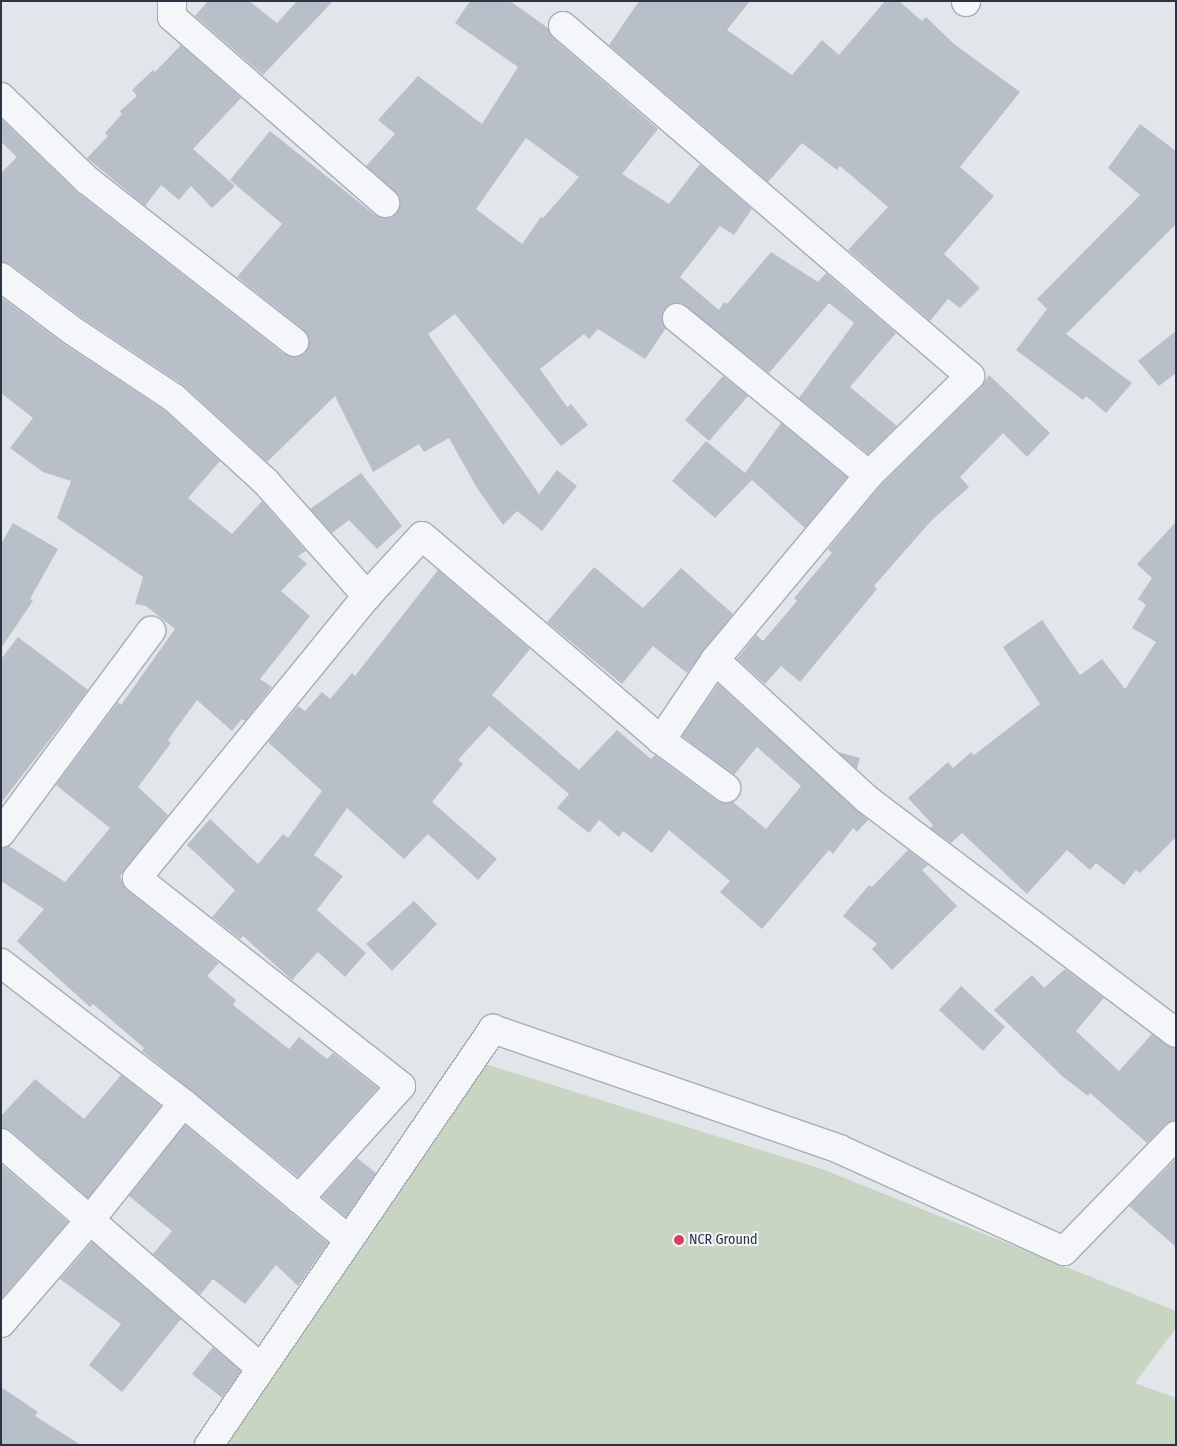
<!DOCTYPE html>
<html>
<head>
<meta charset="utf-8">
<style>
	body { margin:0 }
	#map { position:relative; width:1177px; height:1446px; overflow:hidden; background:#e2e6eb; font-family:"Fira Sans Condensed",sans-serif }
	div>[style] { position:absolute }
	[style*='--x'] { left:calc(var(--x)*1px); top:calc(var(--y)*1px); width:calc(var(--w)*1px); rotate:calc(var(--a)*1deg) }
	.green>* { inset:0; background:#c8d5c2 }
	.building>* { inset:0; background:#b9bfc9 }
	.roads { filter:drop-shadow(1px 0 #a7adb6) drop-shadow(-1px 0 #a7adb6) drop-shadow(0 1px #a7adb6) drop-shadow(0 -1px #a7adb6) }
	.street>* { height:28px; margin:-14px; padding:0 14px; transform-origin:14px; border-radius:14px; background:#f5f6f9 }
	.dots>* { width:14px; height:14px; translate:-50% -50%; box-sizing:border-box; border:2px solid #f2f5f8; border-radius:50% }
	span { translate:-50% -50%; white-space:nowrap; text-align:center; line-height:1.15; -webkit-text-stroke:4px #f2f5f8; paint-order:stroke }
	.poi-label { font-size:14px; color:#293444 }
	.left { translate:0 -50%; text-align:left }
	.frame { position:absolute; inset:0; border:2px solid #293444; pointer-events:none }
</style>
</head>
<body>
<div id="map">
	<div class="green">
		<i style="clip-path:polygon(482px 1063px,822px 1169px,1176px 1311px,1176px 1328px,1135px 1383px,1176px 1398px,1176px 1445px,214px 1445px)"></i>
	</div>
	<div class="building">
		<i style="clip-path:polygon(208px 1px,249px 1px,277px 23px,297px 1px,333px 1px,263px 75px,195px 16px)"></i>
		<i style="clip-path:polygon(evenodd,470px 1px,510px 1px,548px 28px,553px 38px,658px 129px,622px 174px,669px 204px,700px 164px,752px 209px,734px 235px,720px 226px,680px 277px,719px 310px,724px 302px,727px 304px,771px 252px,818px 282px,826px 273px,896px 333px,850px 387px,897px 426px,868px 454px,799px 398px,854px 323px,829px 303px,769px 373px,680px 303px,665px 309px,662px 316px,666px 328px,645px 359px,598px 329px,589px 339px,584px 334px,540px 369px,567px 407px,571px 404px,588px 425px,561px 446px,455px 314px,428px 334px,539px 494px,557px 470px,577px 486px,542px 531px,517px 511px,503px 525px,477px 488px,449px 438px,424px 452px,419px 444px,373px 472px,335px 396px,267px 462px,183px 385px,82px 318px,10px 264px,1px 262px,1px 173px,17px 157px,1px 142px,1px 119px,77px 192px,284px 354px,300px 356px,309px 344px,304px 330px,237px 277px,282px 224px,230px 180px,270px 131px,375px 215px,390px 218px,396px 214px,400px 198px,366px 166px,395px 134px,378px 120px,418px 76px,482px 124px,518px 67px,455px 23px,470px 1px,526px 138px,579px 177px,543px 218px,541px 217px,522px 244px,476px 209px,526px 138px)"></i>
		<i style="clip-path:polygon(639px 1px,750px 1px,727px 30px,792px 75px,822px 40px,839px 55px,885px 1px,899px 1px,922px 21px,926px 17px,954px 44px,1020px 92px,960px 167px,994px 196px,944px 254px,980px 288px,960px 308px,948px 299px,930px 321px,848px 250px,888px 207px,840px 166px,837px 170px,802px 143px,768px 182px,609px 45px)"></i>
		<i style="clip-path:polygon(181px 45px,241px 98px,193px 149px,235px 186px,212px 208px,191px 186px,179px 200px,161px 185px,145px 206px,87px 158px,108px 136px,105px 133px,122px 114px,120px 111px,137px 96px,132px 90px,153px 70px,155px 72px)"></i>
		<i style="clip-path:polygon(1140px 124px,1176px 151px,1176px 224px,1066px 334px,1132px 383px,1106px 413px,1086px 396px,1083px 400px,1016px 350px,1047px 309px,1037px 299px,1140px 195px,1108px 168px)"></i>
		<i style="clip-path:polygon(1px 297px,64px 344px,164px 410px,220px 461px,188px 498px,232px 534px,262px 501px,306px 551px,298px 556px,307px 564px,281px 591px,310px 616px,260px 679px,272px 687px,245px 721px,242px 719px,232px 731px,197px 700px,168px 740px,171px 743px,138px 787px,168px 815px,120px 876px,127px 890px,219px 963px,207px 976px,236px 1000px,233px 1005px,289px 1049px,299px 1037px,327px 1059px,333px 1053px,378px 1088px,298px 1177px,142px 1051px,144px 1048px,93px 1004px,90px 1007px,17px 941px,44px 909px,1px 881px,1px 848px,9px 846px,65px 882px,110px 828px,56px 785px,118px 702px,121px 705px,175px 629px,146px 606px,135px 604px,143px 577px,57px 518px,71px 481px,43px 472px,10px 448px,33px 418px,1px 393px)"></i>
		<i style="clip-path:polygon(1176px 331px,1176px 373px,1159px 386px,1138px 361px)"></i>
		<i style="clip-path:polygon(989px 375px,1050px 433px,1027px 457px,1003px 433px,960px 477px,969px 487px,931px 521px,874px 586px,877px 589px,800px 682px,781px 666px,765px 684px,737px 659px,756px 635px,763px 641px,797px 601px,794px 598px,832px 553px,828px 549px,880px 486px,981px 387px)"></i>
		<i style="clip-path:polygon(723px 376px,748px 396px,709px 441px,685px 420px)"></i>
		<i style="clip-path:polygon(781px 423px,847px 477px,805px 528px,752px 480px,715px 518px,672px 481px,706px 441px,745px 473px)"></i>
		<i style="clip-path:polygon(361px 473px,402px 526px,377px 549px,349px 520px,332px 533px,310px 509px)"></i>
		<i style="clip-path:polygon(1176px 522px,1176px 837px,1140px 873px,1136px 870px,1124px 885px,1096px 863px,1090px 870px,1067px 850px,1027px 894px,962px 833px,951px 843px,930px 828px,933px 825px,908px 798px,948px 762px,953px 768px,971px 752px,974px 755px,1040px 704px,1003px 647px,1042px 620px,1080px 675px,1102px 659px,1125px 689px,1156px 642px,1132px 628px,1146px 605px,1138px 599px,1152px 578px,1137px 564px)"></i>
		<i style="clip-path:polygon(13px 523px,58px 549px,30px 599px,33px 601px,1px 648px,1px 544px)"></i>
		<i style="clip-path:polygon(594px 567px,643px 608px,681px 568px,733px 614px,687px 673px,653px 646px,622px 684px,547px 622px)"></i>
		<i style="clip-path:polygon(438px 570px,530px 649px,492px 695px,579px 770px,617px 730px,651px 759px,655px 755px,717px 801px,733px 802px,766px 829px,801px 786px,757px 747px,734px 775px,682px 736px,718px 684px,868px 820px,857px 832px,853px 828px,833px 854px,829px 850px,762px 929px,720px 892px,730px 881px,669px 830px,652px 853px,623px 831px,619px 837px,599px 820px,589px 833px,557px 808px,569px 794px,489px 726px,458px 760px,463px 764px,432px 802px,497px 859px,478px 880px,428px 834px,404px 859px,347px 808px,314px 855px,343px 876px,317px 910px,366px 953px,345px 977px,318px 952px,292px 980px,243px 936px,240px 939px,212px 917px,235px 890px,187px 845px,210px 819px,258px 864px,283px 834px,288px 838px,322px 791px,268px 742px,298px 706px,305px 711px,322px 692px,330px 699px,352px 673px,355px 676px)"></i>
		<i style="clip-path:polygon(18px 637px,88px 690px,1px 803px,1px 659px)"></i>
		<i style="clip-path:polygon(838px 752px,860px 758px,857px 769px)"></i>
		<i style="clip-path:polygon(908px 850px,928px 865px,922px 870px,957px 906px,892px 970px,872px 949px,877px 944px,843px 916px,869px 885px,872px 887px)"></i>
		<i style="clip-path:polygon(414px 901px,437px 924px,392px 971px,366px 944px)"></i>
		<i style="clip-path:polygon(1065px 969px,1104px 998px,1076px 1031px,1119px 1071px,1152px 1034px,1176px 1048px,1176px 1121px,1165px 1125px,1147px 1143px,1090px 1093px,1088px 1096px,1062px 1076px,994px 1010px,1032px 975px,1044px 988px)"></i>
		<i style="clip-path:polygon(961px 986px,1005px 1027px,983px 1051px,939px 1010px)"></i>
		<i style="clip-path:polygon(121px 1075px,161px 1106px,88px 1198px,11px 1131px,1px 1128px,1px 1116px,35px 1079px,84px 1119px)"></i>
		<i style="clip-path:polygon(185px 1125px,328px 1243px,298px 1286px,276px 1265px,245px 1304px,213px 1279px,200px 1295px,153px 1254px,172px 1231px,129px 1196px)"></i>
		<i style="clip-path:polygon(357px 1158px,376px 1173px,346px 1217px,322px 1197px)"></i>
		<i style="clip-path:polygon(1176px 1159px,1176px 1247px,1129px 1206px)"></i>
		<i style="clip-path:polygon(1px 1164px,68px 1222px,1px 1299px)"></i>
		<i style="clip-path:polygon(92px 1242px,181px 1319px,122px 1392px,89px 1365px,121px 1324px,60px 1279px)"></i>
		<i style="clip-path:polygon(213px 1347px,241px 1371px,222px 1398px,192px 1374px)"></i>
		<i style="clip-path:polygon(1px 1387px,38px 1412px,35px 1416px,81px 1445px,1px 1445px)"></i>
	</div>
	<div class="roads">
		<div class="street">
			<i style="--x:172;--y:1;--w:16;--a:90"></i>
			<i style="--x:172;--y:17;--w:283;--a:41.1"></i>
			<i style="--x:966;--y:2;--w:1;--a:-90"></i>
			<i style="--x:563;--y:26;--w:537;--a:40.69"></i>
			<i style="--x:970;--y:376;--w:141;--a:135.6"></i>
			<i style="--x:869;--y:475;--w:241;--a:129.8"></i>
			<i style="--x:715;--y:660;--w:97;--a:124"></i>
			<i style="--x:1;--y:97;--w:120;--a:44"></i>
			<i style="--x:87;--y:180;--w:263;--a:38"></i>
			<i style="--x:1;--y:277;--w:90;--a:36.9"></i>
			<i style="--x:73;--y:331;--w:121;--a:33.6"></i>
			<i style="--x:174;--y:398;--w:123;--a:42.4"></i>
			<i style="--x:265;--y:481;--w:154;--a:48.4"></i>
			<i style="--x:677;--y:318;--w:248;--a:39.3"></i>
			<i style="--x:715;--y:660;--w:207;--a:42.5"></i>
			<i style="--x:868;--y:800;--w:386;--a:37.1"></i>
			<i style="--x:1;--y:833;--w:252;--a:-53.4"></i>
			<i style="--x:1;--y:963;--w:230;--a:37.6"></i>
			<i style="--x:183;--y:1103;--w:215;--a:39.5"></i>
			<i style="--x:1;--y:1143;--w:342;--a:40.9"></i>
			<i style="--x:299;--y:1199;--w:152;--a:-47.9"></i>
			<i style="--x:401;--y:1086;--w:336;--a:-141.8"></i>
			<i style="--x:137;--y:878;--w:364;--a:-50.8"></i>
			<i style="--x:367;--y:596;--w:81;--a:-47.5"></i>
			<i style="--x:422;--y:536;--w:314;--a:40.5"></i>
			<i style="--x:661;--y:740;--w:81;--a:36.4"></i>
			<i style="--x:1;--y:1323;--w:136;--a:-49.2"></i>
			<i style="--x:90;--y:1220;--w:149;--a:-51.5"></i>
			<i style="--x:209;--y:1445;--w:504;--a:-55.68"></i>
			<i style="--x:493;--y:1029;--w:366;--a:19.1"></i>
			<i style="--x:839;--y:1149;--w:247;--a:24.4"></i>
			<i style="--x:1064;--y:1251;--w:161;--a:-45.8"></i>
		</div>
	</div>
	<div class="dots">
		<i style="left:679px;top:1240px;background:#d5415d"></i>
	</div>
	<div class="poi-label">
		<span class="left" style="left:689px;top:1240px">NCR Ground</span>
	</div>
	<div class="frame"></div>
</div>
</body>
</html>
